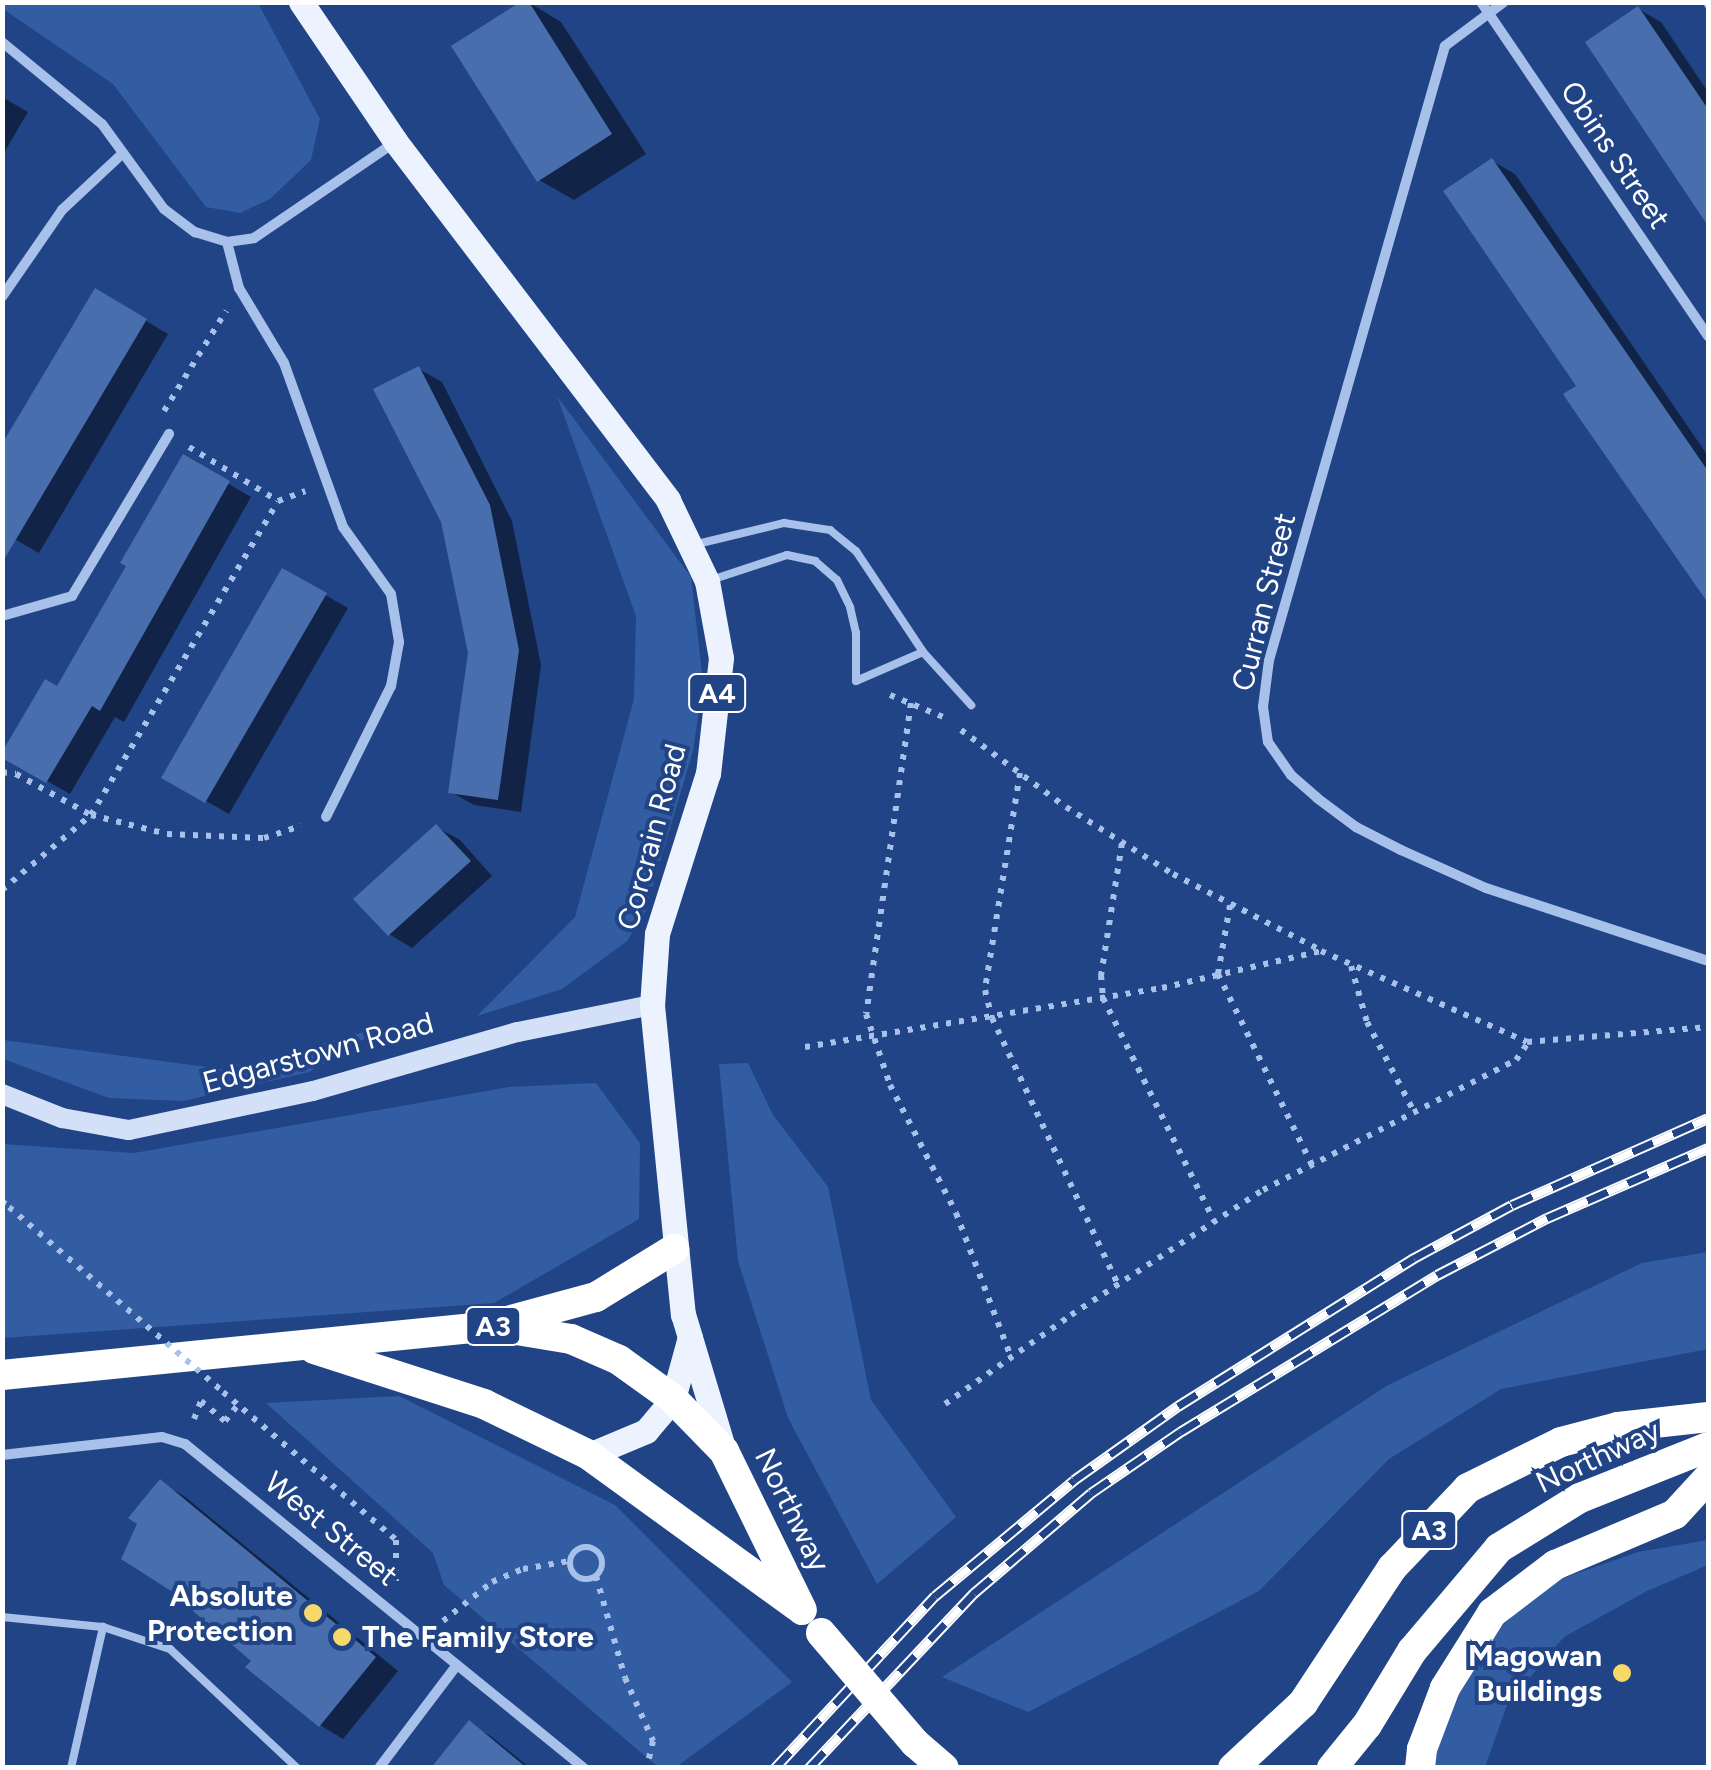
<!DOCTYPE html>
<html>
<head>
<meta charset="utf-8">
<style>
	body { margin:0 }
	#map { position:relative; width:1711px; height:1770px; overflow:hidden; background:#204485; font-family:Figtree,sans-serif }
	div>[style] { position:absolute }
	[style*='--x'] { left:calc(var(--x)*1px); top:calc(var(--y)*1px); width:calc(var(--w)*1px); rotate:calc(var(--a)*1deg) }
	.green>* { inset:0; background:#335da3 }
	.shadow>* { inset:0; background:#0007 }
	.building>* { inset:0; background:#486eae }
	.path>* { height:6px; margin-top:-3px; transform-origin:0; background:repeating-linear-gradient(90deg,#a8c1ea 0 5px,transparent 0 13px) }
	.path>.ring { margin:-3px; padding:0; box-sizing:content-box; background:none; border:6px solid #a8c1ea; border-radius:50% }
	.lane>* { height:8px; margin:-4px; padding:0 4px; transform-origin:4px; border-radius:4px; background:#a8c1ea }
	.street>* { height:10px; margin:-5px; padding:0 5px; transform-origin:5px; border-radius:5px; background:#a8c1ea }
	.secondary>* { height:20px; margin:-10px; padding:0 10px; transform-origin:10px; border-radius:10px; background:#d4e0f8 }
	.primary>* { height:25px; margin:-12.5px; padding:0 12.5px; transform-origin:12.5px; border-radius:12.5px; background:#ecf2fe }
	.highway>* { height:30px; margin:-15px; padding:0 15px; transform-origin:15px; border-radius:15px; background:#fff }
	.rail>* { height:11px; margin-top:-5.5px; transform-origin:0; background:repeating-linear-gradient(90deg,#204485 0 22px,#fff 0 44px); box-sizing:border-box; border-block:2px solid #fff }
	.path-bridge>* { height:6px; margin-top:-3px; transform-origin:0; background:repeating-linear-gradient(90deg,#a8c1ea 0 5px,transparent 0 13px) }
	.highway-bridge>* { height:30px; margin:-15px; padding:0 15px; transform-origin:15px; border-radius:15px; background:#fff }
	.dots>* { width:28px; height:28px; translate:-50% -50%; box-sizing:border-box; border:5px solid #204485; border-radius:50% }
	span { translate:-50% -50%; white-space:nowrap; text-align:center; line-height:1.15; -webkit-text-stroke:8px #204485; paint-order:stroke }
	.shield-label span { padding:2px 8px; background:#204485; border:2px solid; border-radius:8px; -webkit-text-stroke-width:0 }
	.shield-label { font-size:28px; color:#fff; font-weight:700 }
	.street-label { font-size:30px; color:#fff }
	.poi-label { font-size:30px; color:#fff; font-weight:700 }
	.right { translate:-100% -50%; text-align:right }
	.left { translate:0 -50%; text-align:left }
	.frame { position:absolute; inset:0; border:5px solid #fff; pointer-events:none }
</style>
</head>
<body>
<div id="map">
	<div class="green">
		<i style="clip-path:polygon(2px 3px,258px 3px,320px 119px,311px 160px,270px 199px,240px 213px,206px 207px,113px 84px,3px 9px)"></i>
		<i style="clip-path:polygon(557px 396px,691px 577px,703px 682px,693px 751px,645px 912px,627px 941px,562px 989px,477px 1016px,575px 917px,634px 699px,636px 616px)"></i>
		<i style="clip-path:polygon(384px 1027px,309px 1072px,183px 1101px,109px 1098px,3px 1059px,3px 1040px,222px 1069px)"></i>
		<i style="clip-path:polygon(748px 1063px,773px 1115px,828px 1187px,871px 1400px,956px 1517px,877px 1584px,788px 1418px,738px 1261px,719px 1064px)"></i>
		<i style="clip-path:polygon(596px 1083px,640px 1143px,639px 1219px,494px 1303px,3px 1338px,3px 1144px,134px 1153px,509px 1087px)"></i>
		<i style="clip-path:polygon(1708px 1252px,1708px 1349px,1501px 1389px,1389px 1459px,1259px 1591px,1028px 1712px,942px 1677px,1388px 1385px,1642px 1263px)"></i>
		<i style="clip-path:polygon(399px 1396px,615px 1505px,792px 1682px,676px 1767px,658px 1767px,444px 1585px,433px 1553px,266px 1403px)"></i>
		<i style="clip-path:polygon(1708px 1540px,1708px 1565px,1647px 1591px,1564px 1637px,1507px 1705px,1485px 1767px,1430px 1768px,1438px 1736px,1479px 1648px,1546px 1584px,1638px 1552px)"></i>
	</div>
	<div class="shadow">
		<i style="clip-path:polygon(528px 2px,561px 22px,646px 154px,574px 200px,539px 180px)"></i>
		<i style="clip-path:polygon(1638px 9px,1661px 22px,1708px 92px,1708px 221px,1588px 43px)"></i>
		<i style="clip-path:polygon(2px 97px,28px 112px,2px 156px)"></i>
		<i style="clip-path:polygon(1492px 161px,1515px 174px,1708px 456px,1708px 585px,1692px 575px)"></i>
		<i style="clip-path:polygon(96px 291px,168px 334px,39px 553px,2px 532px)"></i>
		<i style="clip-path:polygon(419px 369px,442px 382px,512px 521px,541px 665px,521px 812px,474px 805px,451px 792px,470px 653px)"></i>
		<i style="clip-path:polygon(184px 458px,251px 497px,124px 722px,115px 717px,70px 794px,3px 756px,58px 689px,129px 565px)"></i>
		<i style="clip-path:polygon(283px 571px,348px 608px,229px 814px,164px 777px)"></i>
		<i style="clip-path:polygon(436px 827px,460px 840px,492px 876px,412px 948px,389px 934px)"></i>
		<i style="clip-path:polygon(161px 1483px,184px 1496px,398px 1671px,343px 1739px,320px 1725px,200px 1606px,140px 1523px)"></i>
		<i style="clip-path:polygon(469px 1724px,492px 1737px,530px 1768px,458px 1768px)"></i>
	</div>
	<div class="building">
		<i style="clip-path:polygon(520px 2px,529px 2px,612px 134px,537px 182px,451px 46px)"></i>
		<i style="clip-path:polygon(1638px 6px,1708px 109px,1708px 226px,1585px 42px)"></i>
		<i style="clip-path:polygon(1492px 158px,1708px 471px,1708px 603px,1573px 409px,1563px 394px,1576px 386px,1443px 191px)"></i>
		<i style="clip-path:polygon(95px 288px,147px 319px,2px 563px,2px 444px)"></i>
		<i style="clip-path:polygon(419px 366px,490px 505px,519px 650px,498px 800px,448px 793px,468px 653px,441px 522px,373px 389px)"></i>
		<i style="clip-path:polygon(183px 454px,230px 481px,100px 711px,92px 706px,46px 783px,2px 758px,2px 752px,45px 679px,57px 686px,126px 566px,120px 563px)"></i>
		<i style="clip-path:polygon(282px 568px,327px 593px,205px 803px,161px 778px)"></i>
		<i style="clip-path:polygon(436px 824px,471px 861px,388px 936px,353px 899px)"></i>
		<i style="clip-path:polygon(160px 1479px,376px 1657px,319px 1727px,245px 1667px,251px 1661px,193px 1611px,196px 1607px,121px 1559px,137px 1524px,128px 1518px)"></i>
		<i style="clip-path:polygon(469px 1720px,527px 1768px,431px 1768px)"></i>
	</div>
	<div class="path">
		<i style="--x:1706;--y:2;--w:5;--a:68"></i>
		<i style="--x:164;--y:411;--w:118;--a:-58.2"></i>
		<i style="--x:189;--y:447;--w:104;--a:31.2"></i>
		<i style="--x:890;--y:695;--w:57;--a:22.5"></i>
		<i style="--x:911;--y:703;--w:314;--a:98.2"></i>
		<i style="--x:866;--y:1014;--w:75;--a:71.3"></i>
		<i style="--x:890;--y:1085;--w:144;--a:62.7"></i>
		<i style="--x:956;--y:1213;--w:154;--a:69.1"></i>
		<i style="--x:961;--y:730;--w:130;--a:36.3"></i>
		<i style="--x:1066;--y:807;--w:126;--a:32.1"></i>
		<i style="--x:1173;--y:874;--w:165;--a:27.3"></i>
		<i style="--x:2;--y:772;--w:14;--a:8"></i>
		<i style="--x:16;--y:774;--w:85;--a:28.7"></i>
		<i style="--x:91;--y:815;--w:365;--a:-59.2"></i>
		<i style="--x:278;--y:501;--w:29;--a:-20"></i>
		<i style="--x:1020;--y:773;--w:220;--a:99.2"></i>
		<i style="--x:985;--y:990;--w:29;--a:76"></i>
		<i style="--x:992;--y:1018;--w:294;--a:64.7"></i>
		<i style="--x:1122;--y:843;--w:134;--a:99"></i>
		<i style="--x:1101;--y:975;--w:23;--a:85"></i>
		<i style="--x:1103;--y:998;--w:249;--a:63.5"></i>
		<i style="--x:2;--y:890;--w:116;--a:-40.1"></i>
		<i style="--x:91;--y:815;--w:78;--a:14"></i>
		<i style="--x:167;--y:834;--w:97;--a:2.4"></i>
		<i style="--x:264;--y:838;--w:39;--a:-18"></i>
		<i style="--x:1230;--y:905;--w:70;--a:99.9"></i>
		<i style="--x:1218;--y:974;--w:213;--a:63.8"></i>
		<i style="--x:1351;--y:966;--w:58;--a:74.1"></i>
		<i style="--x:1367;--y:1022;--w:99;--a:62.4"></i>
		<i style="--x:805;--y:1047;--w:362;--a:-9.4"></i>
		<i style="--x:1162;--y:988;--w:163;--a:-13.1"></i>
		<i style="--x:1321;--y:951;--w:225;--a:23.8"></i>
		<i style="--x:1527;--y:1042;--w:182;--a:-4.7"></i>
		<i style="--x:2;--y:1201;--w:9;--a:41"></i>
		<i style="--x:223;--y:1392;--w:228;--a:40.5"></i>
		<i style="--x:396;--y:1540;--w:41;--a:90"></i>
		<i style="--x:945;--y:1404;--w:154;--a:-35.2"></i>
		<i style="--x:1071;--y:1315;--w:229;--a:-33.1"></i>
		<i style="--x:1263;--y:1190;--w:284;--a:-27.2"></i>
		<i style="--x:1516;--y:1060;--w:21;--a:-55"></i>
		<i style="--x:194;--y:1419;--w:19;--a:-69"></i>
		<i style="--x:201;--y:1401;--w:31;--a:40"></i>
		<i style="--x:225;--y:1421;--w:21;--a:-51"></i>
		<i class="ring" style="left:570px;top:1547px;width:26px;height:26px"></i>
		<i style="--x:596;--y:1576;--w:106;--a:74.1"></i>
		<i style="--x:625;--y:1678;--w:69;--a:66"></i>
		<i style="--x:653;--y:1741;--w:28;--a:103"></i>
		<i style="--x:443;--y:1621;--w:63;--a:-38.5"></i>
		<i style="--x:492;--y:1582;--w:34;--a:-23"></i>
		<i style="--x:523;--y:1569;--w:48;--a:-9.7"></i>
	</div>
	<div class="lane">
		<i style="--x:693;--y:545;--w:94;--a:-13.6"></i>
		<i style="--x:784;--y:523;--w:47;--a:8.7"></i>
		<i style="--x:830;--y:530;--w:33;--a:39"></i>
		<i style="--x:856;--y:551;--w:121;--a:56.4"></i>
		<i style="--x:923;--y:652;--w:72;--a:47.8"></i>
		<i style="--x:711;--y:580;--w:80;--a:-18.2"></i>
		<i style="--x:787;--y:555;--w:29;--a:12"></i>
		<i style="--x:815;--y:561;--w:29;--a:41"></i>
		<i style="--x:837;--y:580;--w:30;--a:64"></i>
		<i style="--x:850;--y:607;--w:27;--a:77"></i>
		<i style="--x:856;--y:633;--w:48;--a:90"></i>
		<i style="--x:856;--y:681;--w:73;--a:-23.4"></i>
		<i style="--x:2;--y:1617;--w:101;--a:5.7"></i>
		<i style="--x:71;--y:1768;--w:145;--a:-77.2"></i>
		<i style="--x:103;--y:1627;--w:71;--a:18.2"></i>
		<i style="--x:170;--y:1649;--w:174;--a:43.1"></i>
	</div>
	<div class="street">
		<i style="--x:1481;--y:2;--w:404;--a:55.8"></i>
		<i style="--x:1504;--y:2;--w:74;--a:143.3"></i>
		<i style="--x:1445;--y:46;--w:639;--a:105.99"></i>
		<i style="--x:1269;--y:660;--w:47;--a:97.3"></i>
		<i style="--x:1263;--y:707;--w:35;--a:82"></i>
		<i style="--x:1268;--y:742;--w:40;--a:55.1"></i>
		<i style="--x:1291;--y:775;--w:35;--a:41"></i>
		<i style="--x:1317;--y:798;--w:49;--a:36.6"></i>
		<i style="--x:1356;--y:827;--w:51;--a:27.1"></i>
		<i style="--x:1401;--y:850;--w:93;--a:24.1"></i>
		<i style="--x:1486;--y:888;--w:234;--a:18.2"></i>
		<i style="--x:2;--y:42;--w:129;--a:39.4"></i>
		<i style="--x:102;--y:124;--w:105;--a:53.9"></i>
		<i style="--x:164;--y:209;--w:39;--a:37"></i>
		<i style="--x:195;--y:232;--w:34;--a:17"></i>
		<i style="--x:227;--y:242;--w:27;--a:-8"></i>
		<i style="--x:254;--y:238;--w:171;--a:-34.2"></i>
		<i style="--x:227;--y:242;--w:48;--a:75.4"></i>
		<i style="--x:239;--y:288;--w:87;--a:59"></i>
		<i style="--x:284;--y:363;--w:174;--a:70.2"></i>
		<i style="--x:343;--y:527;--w:82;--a:54.4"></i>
		<i style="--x:391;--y:594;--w:49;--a:80.5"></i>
		<i style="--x:399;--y:642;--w:45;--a:100.3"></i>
		<i style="--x:391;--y:686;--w:146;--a:116.4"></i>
		<i style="--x:2;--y:297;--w:106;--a:-55.4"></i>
		<i style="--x:62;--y:210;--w:83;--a:-43.1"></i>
		<i style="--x:2;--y:616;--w:73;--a:-15.9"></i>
		<i style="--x:72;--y:596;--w:189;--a:-59.1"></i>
		<i style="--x:2;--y:1455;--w:161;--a:-6.4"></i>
		<i style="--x:162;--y:1437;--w:24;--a:17"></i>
		<i style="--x:185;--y:1444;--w:514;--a:39.08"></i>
		<i style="--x:379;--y:1768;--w:129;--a:-52.9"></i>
	</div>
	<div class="secondary">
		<i style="--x:2;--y:1094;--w:65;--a:21.8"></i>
		<i style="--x:62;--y:1118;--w:68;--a:10.2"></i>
		<i style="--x:129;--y:1130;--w:188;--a:-12"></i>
		<i style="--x:313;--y:1091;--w:213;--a:-16.1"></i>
		<i style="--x:518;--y:1032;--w:137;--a:-11.4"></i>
	</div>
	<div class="primary">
		<i style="--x:301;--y:2;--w:168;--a:55.9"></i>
		<i style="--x:395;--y:141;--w:451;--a:52.7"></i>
		<i style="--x:668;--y:500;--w:90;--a:64.3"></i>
		<i style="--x:707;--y:581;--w:78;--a:79.7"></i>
		<i style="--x:721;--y:658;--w:116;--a:96.4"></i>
		<i style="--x:708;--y:773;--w:169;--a:107.6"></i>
		<i style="--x:657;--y:934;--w:71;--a:94"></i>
		<i style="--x:652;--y:1005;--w:311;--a:84.3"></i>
		<i style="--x:683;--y:1314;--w:143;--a:73.3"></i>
		<i style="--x:589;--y:1455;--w:62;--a:-22.8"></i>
		<i style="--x:646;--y:1431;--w:42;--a:-49.8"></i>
		<i style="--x:673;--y:1399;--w:64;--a:-74.7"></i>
	</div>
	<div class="highway">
		<i style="--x:504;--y:1322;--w:95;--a:-15.2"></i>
		<i style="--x:596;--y:1297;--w:92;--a:-31.6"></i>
		<i style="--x:314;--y:1349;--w:179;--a:17.9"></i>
		<i style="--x:484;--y:1404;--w:117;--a:25.9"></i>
		<i style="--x:589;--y:1455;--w:258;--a:36"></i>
		<i style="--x:2;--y:1375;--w:492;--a:-5.7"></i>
		<i style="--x:492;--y:1326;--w:80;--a:9.3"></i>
		<i style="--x:571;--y:1339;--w:52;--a:23.6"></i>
		<i style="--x:619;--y:1360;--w:67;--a:35.8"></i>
		<i style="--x:673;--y:1399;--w:73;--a:45.6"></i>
		<i style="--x:724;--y:1451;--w:177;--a:63.9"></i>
		<i style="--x:915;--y:1743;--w:38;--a:41"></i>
		<i style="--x:1233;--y:1768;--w:96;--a:-42.9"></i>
		<i style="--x:1303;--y:1703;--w:162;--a:-56.6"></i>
		<i style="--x:1392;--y:1568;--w:110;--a:-46.5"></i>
		<i style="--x:1468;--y:1488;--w:104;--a:-26.3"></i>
		<i style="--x:1561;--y:1442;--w:59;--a:-14.7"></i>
		<i style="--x:1618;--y:1427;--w:91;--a:-6.3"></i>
		<i style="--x:1332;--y:1768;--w:55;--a:-50.9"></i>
		<i style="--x:1367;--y:1725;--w:87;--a:-58.7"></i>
		<i style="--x:1412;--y:1651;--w:135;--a:-49.8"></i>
		<i style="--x:1499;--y:1548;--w:95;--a:-31.7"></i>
		<i style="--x:1580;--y:1498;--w:138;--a:-21.7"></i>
		<i style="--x:1420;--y:1768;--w:19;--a:-84"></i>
		<i style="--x:1422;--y:1749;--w:65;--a:-69.3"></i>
		<i style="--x:1445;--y:1688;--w:89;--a:-57.9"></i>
		<i style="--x:1492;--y:1613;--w:79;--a:-37.3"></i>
		<i style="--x:1555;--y:1565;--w:130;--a:-23"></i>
		<i style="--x:1675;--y:1514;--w:49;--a:-47.5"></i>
	</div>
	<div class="rail">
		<i style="--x:775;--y:1768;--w:235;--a:-47.1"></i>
		<i style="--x:935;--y:1596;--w:181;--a:-39.8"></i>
		<i style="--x:1074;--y:1480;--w:128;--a:-35.4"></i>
		<i style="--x:1178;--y:1406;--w:279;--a:-32.1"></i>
		<i style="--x:1414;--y:1258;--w:111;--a:-28.4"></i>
		<i style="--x:1512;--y:1205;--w:214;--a:-23.9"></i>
		<i style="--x:809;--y:1768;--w:241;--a:-46.7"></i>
		<i style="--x:974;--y:1593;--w:154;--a:-40.5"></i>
		<i style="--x:1091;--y:1493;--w:108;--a:-34.4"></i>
		<i style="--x:1180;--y:1432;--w:301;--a:-31.4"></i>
		<i style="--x:1437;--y:1275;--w:124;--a:-27.4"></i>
		<i style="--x:1547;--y:1218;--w:176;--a:-23.5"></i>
	</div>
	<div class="path-bridge">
		<i style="--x:9;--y:1207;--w:283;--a:40.8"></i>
	</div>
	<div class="highway-bridge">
		<i style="--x:821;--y:1633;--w:145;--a:49.5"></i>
	</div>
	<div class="dots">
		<i style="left:313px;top:1613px;background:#f7d969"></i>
		<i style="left:342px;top:1637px;background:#f7d969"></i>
		<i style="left:1622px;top:1673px;background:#f7d969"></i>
	</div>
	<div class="shield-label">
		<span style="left:717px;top:693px">A4</span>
		<span style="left:493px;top:1326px">A3</span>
		<span style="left:1429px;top:1530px">A3</span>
	</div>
	<div class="street-label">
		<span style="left:1615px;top:155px;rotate:56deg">Obins Street</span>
		<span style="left:1264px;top:602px;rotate:-76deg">Curran Street</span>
		<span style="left:652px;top:837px;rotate:-75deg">Corcrain Road</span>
		<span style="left:318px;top:1053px;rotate:-15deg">Edgarstown Road</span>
		<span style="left:1598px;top:1457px;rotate:-25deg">Northway</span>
		<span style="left:792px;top:1510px;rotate:64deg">Northway</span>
		<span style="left:331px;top:1529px;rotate:39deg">West Street</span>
	</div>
	<div class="poi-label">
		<span class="right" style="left:293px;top:1613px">Absolute<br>Protection</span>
		<span class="left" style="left:362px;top:1637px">The Family Store</span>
		<span class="right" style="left:1602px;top:1673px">Magowan<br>Buildings</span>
	</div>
	<div class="frame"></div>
</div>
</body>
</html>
